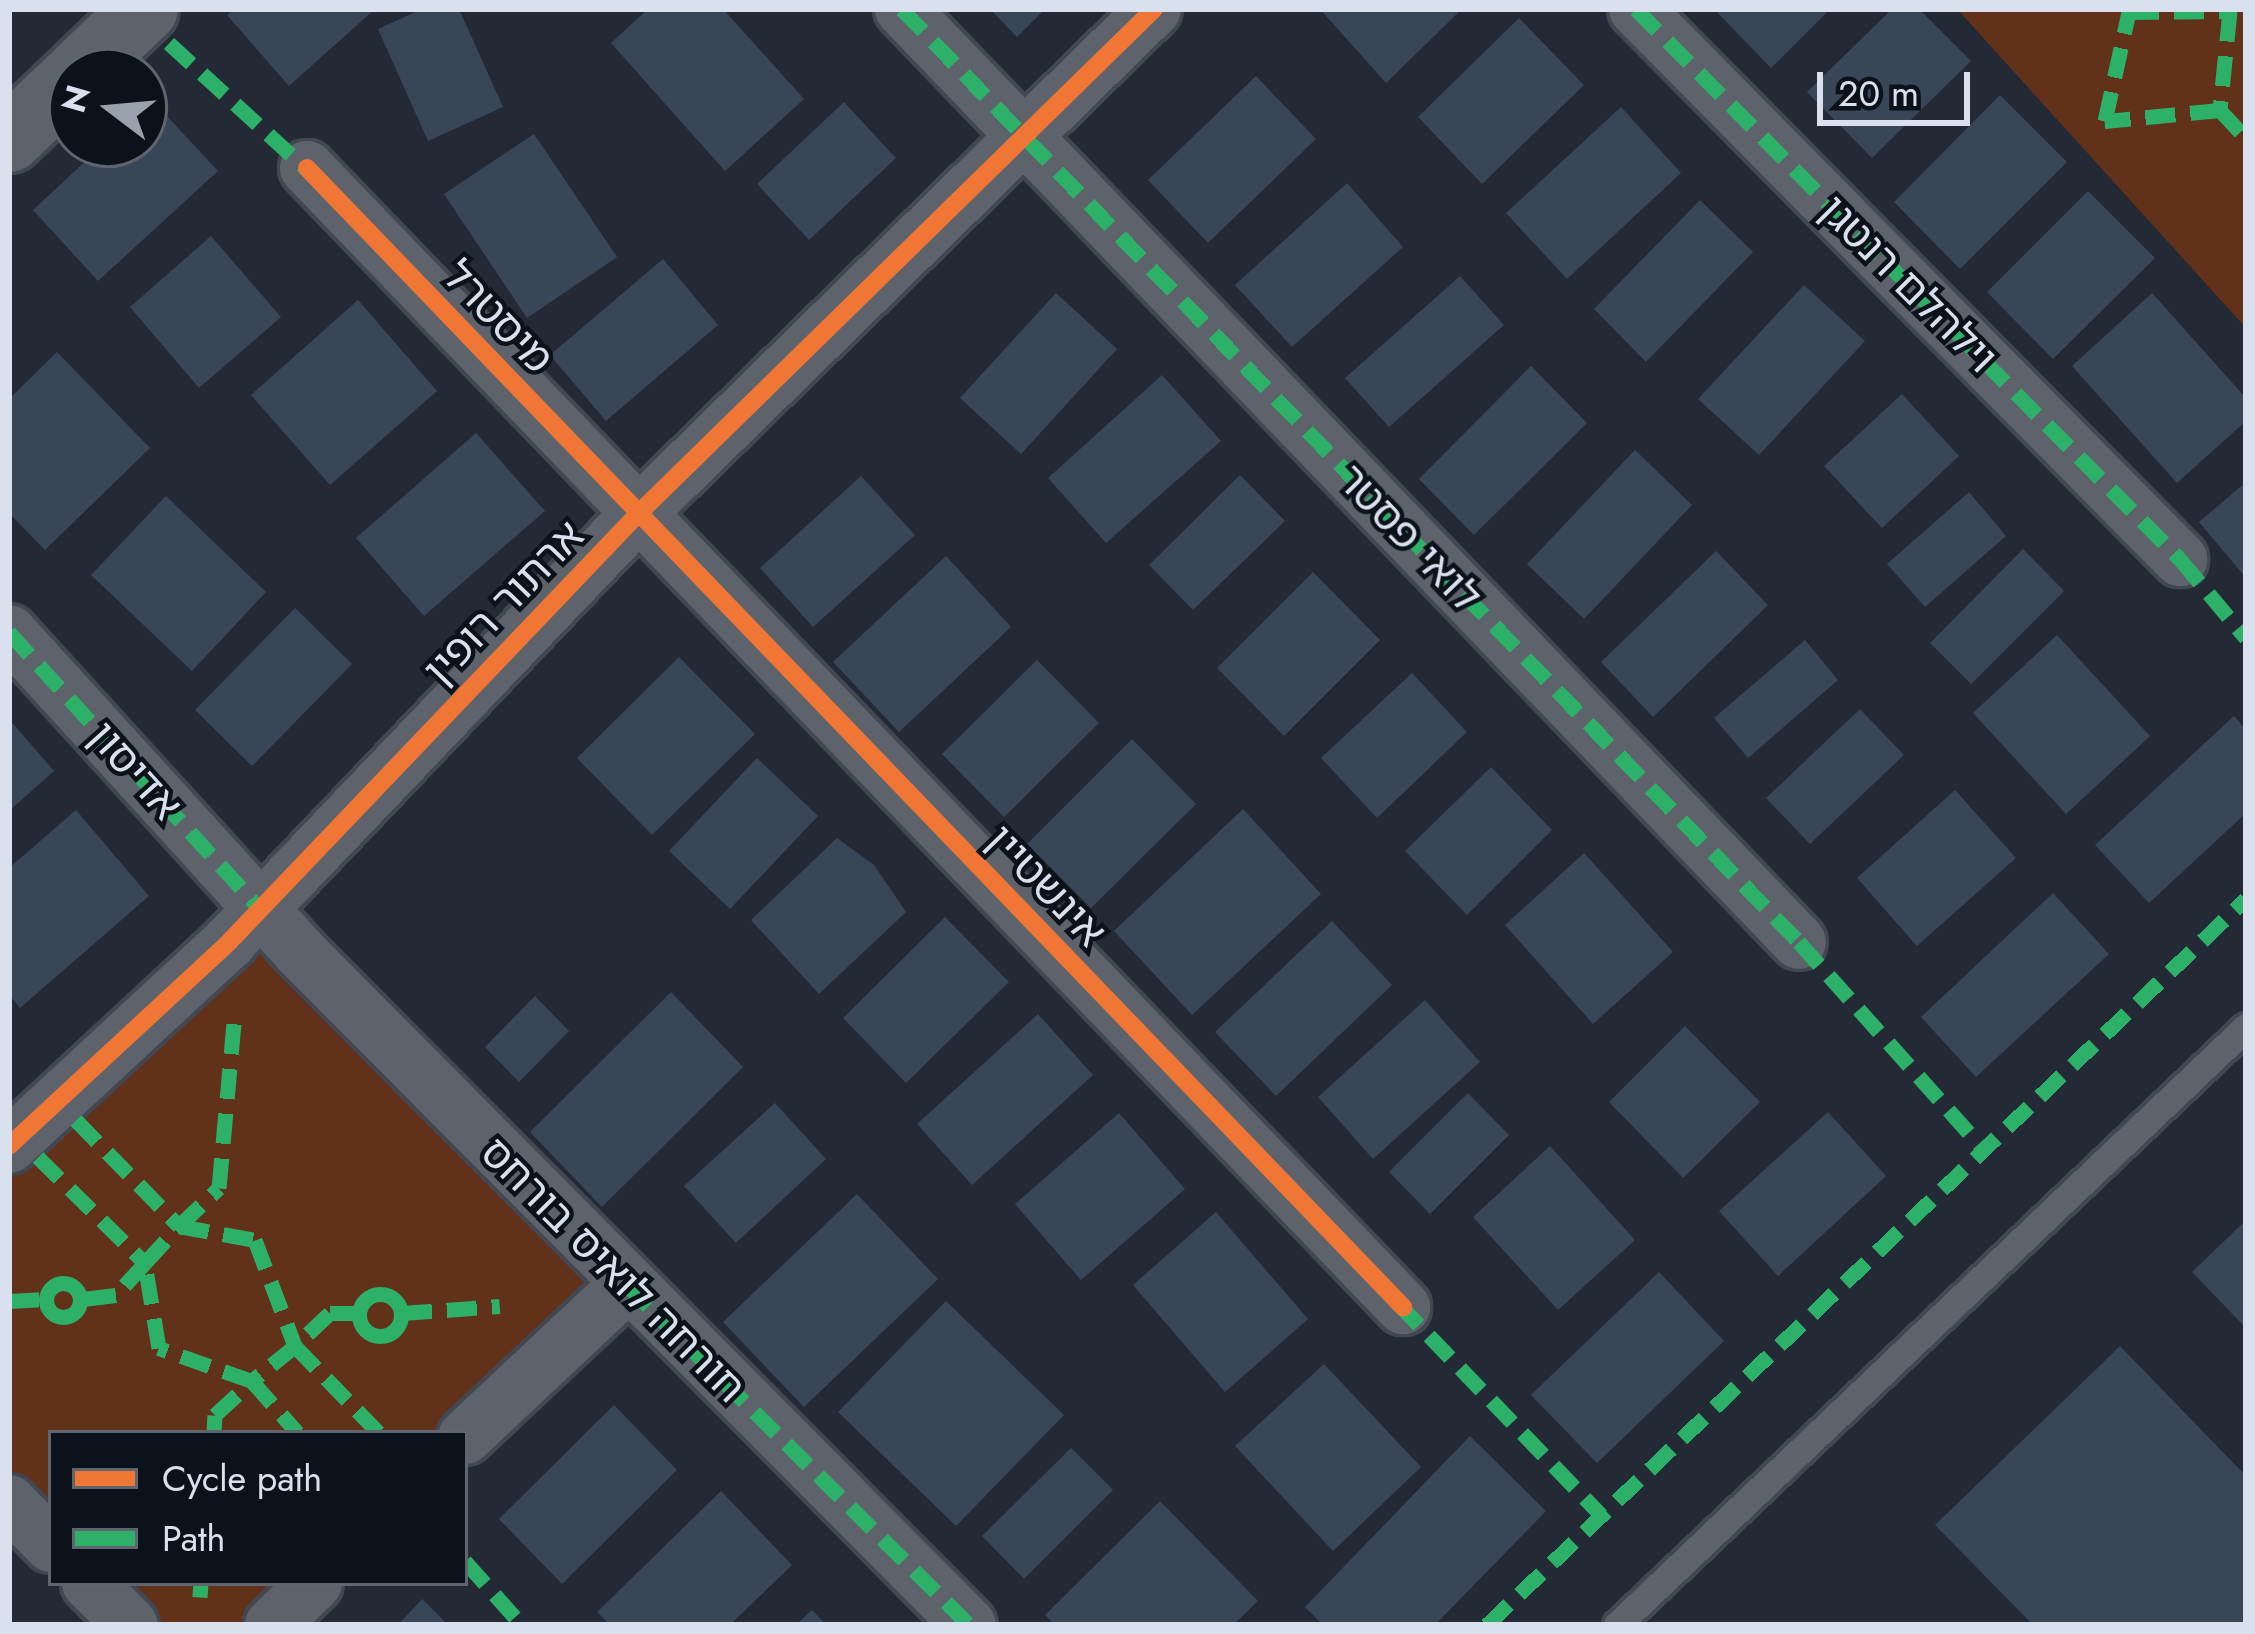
<!DOCTYPE html>
<html>
<head>
<meta charset="utf-8">
<style>
	body { margin:0 }
	#map { position:relative; width:2255px; height:1634px; overflow:hidden; background:#232a35; font-family:Jost,"Noto Sans Hebrew",sans-serif }
	div>[style] { position:absolute }
	[style*='--x'] { left:calc(var(--x)*1px); top:calc(var(--y)*1px); width:calc(var(--w)*1px); rotate:calc(var(--a)*1deg) }
	.green>* { inset:0; background:#623119 }
	.building>* { inset:0; background:#394658 }
	.roads { filter:drop-shadow(3px 0 #424852) drop-shadow(-3px 0 #424852) drop-shadow(0 3px #424852) drop-shadow(0 -3px #424852) }
	.lane>* { height:27px; margin:-13.5px; padding:0 13.5px; transform-origin:13.5px; border-radius:13.5px; background:#5e636b }
	.street>* { height:54px; margin:-27px; padding:0 27px; transform-origin:27px; border-radius:27px; background:#5e636b }
	.secondary>* { height:66px; margin:-33px; padding:0 33px; transform-origin:33px; border-radius:33px; background:#5e636b }
	.quiet>* { height:15px; margin-top:-7.5px; transform-origin:0; background:repeating-linear-gradient(90deg,#2db169 0 30px,transparent 0 45px) }
	.quiet>.ring { margin:-7.5px; padding:0; box-sizing:content-box; background:none; border:15px solid #2db169; border-radius:50% }
	.cycleway>* { height:18px; margin:-9px; padding:0 9px; transform-origin:9px; border-radius:9px; background:#f07635 }
	span { translate:-50% -50%; white-space:nowrap; text-align:center; line-height:1.15; -webkit-text-stroke:9px #0c121a; paint-order:stroke }
	.street-label { font-size:42px; color:#d8e1ed }
	.frame { position:absolute; inset:0; border:12px solid #d8e1ed; pointer-events:none }
	.legend { position:absolute; left:48px; top:1430px; width:420px; height:156px; box-sizing:border-box; background:#0c121a; border:3px solid #5e656e; margin:0; padding:15px 21px; list-style:none; font-size:36px; color:#d8e1ed }
	.legend li { display:flex; align-items:center; gap:24px; height:60px }
	.legend b { width:60px; border:3px solid #5e656e }
	.north { position:absolute; left:48px; top:48px; width:120px; height:120px; box-sizing:border-box; background:#0c121a; border:3px solid #5e656e; border-radius:50%; rotate:286deg; font-size:33px; font-weight:700; line-height:48px; text-align:center; color:#d8e1ed }
	.north::after { content:''; display:block; margin:auto; width:42px; height:54px; background:#99a1ad; clip-path:polygon(50% 0,100% 100%,50% 72%,0 100%) }
	.scale { position:absolute; left:1817px; top:72px; width:153px; height:54px; box-sizing:border-box; border:6px solid #d8e1ed; border-top:0; padding-left:15px; font-size:36px; line-height:42px; white-space:nowrap; color:#d8e1ed; -webkit-text-stroke:9px #0c121a; paint-order:stroke }
</style>
</head>
<body>
<div id="map">
	<div class="green">
		<i style="clip-path:polygon(1957px 9px,2246px 9px,2246px 328px)"></i>
		<i style="clip-path:polygon(261px 910px,627px 1285px,465px 1433px,51px 1433px,51px 1545px,9px 1502px,9px 1147px)"></i>
		<i style="clip-path:polygon(89px 1583px,315px 1583px,272px 1625px,131px 1625px)"></i>
	</div>
	<div class="building">
		<i style="clip-path:polygon(234px 9px,375px 9px,289px 86px,227px 15px)"></i>
		<i style="clip-path:polygon(422px 9px,459px 9px,503px 107px,428px 141px,378px 29px)"></i>
		<i style="clip-path:polygon(648px 9px,723px 9px,804px 99px,725px 171px,611px 43px)"></i>
		<i style="clip-path:polygon(990px 9px,1045px 9px,1017px 37px)"></i>
		<i style="clip-path:polygon(1320px 9px,1462px 9px,1386px 83px)"></i>
		<i style="clip-path:polygon(1714px 9px,1830px 9px,1771px 68px)"></i>
		<i style="clip-path:polygon(1892px 9px,1919px 9px,1971px 61px,1872px 158px,1807px 92px)"></i>
		<i style="clip-path:polygon(1519px 18px,1584px 85px,1482px 184px,1418px 117px)"></i>
		<i style="clip-path:polygon(1256px 76px,1316px 139px,1208px 243px,1148px 180px)"></i>
		<i style="clip-path:polygon(2000px 95px,2067px 162px,1960px 269px,1894px 202px)"></i>
		<i style="clip-path:polygon(152px 100px,218px 171px,98px 281px,33px 210px,104px 144px,144px 144px,144px 107px)"></i>
		<i style="clip-path:polygon(844px 102px,896px 158px,809px 240px,757px 184px)"></i>
		<i style="clip-path:polygon(1621px 107px,1681px 173px,1567px 279px,1506px 213px)"></i>
		<i style="clip-path:polygon(534px 134px,617px 257px,527px 318px,444px 194px)"></i>
		<i style="clip-path:polygon(1347px 183px,1403px 247px,1292px 347px,1235px 285px)"></i>
		<i style="clip-path:polygon(2088px 191px,2155px 258px,2053px 359px,1987px 292px)"></i>
		<i style="clip-path:polygon(1700px 200px,1753px 252px,1646px 362px,1594px 309px)"></i>
		<i style="clip-path:polygon(211px 236px,281px 317px,199px 388px,130px 307px)"></i>
		<i style="clip-path:polygon(663px 259px,718px 325px,606px 421px,550px 355px)"></i>
		<i style="clip-path:polygon(1460px 276px,1504px 325px,1389px 427px,1345px 378px)"></i>
		<i style="clip-path:polygon(1804px 285px,1865px 341px,1759px 455px,1698px 399px)"></i>
		<i style="clip-path:polygon(1056px 293px,1117px 349px,1021px 454px,960px 398px)"></i>
		<i style="clip-path:polygon(2152px 293px,2246px 398px,2246px 421px,2177px 483px,2072px 366px)"></i>
		<i style="clip-path:polygon(358px 300px,437px 391px,330px 485px,251px 395px)"></i>
		<i style="clip-path:polygon(57px 352px,150px 448px,45px 550px,9px 513px,9px 399px)"></i>
		<i style="clip-path:polygon(1531px 366px,1587px 423px,1474px 535px,1419px 479px)"></i>
		<i style="clip-path:polygon(1162px 375px,1221px 441px,1106px 543px,1048px 478px)"></i>
		<i style="clip-path:polygon(1902px 394px,1959px 456px,1882px 528px,1824px 466px)"></i>
		<i style="clip-path:polygon(476px 433px,545px 511px,424px 616px,356px 538px)"></i>
		<i style="clip-path:polygon(1635px 450px,1692px 505px,1584px 619px,1527px 564px)"></i>
		<i style="clip-path:polygon(1240px 475px,1285px 521px,1193px 610px,1149px 565px)"></i>
		<i style="clip-path:polygon(861px 476px,915px 535px,813px 627px,760px 568px)"></i>
		<i style="clip-path:polygon(2246px 482px,2246px 578px,2199px 522px)"></i>
		<i style="clip-path:polygon(1969px 492px,2006px 536px,1925px 607px,1887px 564px)"></i>
		<i style="clip-path:polygon(166px 496px,266px 592px,192px 671px,91px 575px)"></i>
		<i style="clip-path:polygon(2023px 549px,2064px 591px,1971px 684px,1930px 643px)"></i>
		<i style="clip-path:polygon(1716px 551px,1768px 605px,1653px 717px,1601px 662px)"></i>
		<i style="clip-path:polygon(946px 556px,1011px 627px,899px 732px,833px 662px)"></i>
		<i style="clip-path:polygon(1313px 572px,1380px 640px,1284px 736px,1217px 668px)"></i>
		<i style="clip-path:polygon(295px 608px,352px 664px,252px 766px,195px 710px)"></i>
		<i style="clip-path:polygon(2057px 635px,2150px 736px,2066px 814px,1973px 713px)"></i>
		<i style="clip-path:polygon(1805px 640px,1838px 680px,1748px 758px,1714px 718px)"></i>
		<i style="clip-path:polygon(679px 657px,755px 734px,652px 835px,577px 758px)"></i>
		<i style="clip-path:polygon(1037px 660px,1099px 723px,1004px 817px,942px 754px)"></i>
		<i style="clip-path:polygon(1412px 673px,1467px 732px,1377px 818px,1321px 758px)"></i>
		<i style="clip-path:polygon(1860px 709px,1904px 755px,1810px 844px,1766px 798px)"></i>
		<i style="clip-path:polygon(2234px 716px,2246px 730px,2246px 813px,2149px 903px,2095px 845px)"></i>
		<i style="clip-path:polygon(9px 719px,54px 771px,9px 811px)"></i>
		<i style="clip-path:polygon(1132px 739px,1196px 804px,1091px 908px,1027px 844px)"></i>
		<i style="clip-path:polygon(757px 758px,818px 816px,730px 909px,669px 851px)"></i>
		<i style="clip-path:polygon(1491px 767px,1552px 830px,1467px 915px,1405px 851px)"></i>
		<i style="clip-path:polygon(1955px 790px,2016px 858px,1917px 946px,1857px 878px)"></i>
		<i style="clip-path:polygon(1243px 809px,1321px 894px,1192px 1015px,1114px 931px)"></i>
		<i style="clip-path:polygon(76px 810px,149px 896px,20px 1008px,9px 995px,9px 868px)"></i>
		<i style="clip-path:polygon(837px 838px,874px 865px,906px 912px,819px 994px,751px 920px)"></i>
		<i style="clip-path:polygon(1584px 853px,1673px 952px,1593px 1024px,1505px 925px)"></i>
		<i style="clip-path:polygon(2053px 893px,2109px 954px,1976px 1077px,1921px 1017px)"></i>
		<i style="clip-path:polygon(945px 917px,1009px 982px,906px 1083px,843px 1018px)"></i>
		<i style="clip-path:polygon(1332px 921px,1392px 985px,1276px 1096px,1215px 1032px)"></i>
		<i style="clip-path:polygon(671px 992px,743px 1067px,602px 1207px,530px 1132px)"></i>
		<i style="clip-path:polygon(535px 996px,569px 1031px,519px 1082px,485px 1047px)"></i>
		<i style="clip-path:polygon(1425px 1000px,1480px 1062px,1373px 1159px,1318px 1097px)"></i>
		<i style="clip-path:polygon(1038px 1014px,1093px 1075px,972px 1185px,917px 1124px)"></i>
		<i style="clip-path:polygon(1685px 1026px,1760px 1102px,1683px 1178px,1609px 1102px)"></i>
		<i style="clip-path:polygon(1468px 1093px,1509px 1135px,1430px 1214px,1389px 1172px)"></i>
		<i style="clip-path:polygon(775px 1103px,826px 1159px,736px 1243px,684px 1186px)"></i>
		<i style="clip-path:polygon(1828px 1112px,1886px 1176px,1778px 1276px,1719px 1211px)"></i>
		<i style="clip-path:polygon(1119px 1113px,1185px 1189px,1081px 1280px,1015px 1204px)"></i>
		<i style="clip-path:polygon(1550px 1146px,1635px 1240px,1558px 1310px,1473px 1217px)"></i>
		<i style="clip-path:polygon(857px 1194px,938px 1279px,804px 1407px,723px 1322px)"></i>
		<i style="clip-path:polygon(1216px 1212px,1308px 1319px,1225px 1392px,1133px 1285px)"></i>
		<i style="clip-path:polygon(2246px 1220px,2246px 1328px,2192px 1272px)"></i>
		<i style="clip-path:polygon(1659px 1272px,1724px 1341px,1597px 1463px,1531px 1395px)"></i>
		<i style="clip-path:polygon(946px 1301px,1064px 1415px,956px 1526px,838px 1412px)"></i>
		<i style="clip-path:polygon(2120px 1346px,2246px 1476px,2246px 1625px,2033px 1625px,1935px 1525px)"></i>
		<i style="clip-path:polygon(1324px 1364px,1421px 1467px,1333px 1551px,1235px 1446px)"></i>
		<i style="clip-path:polygon(614px 1405px,677px 1470px,562px 1584px,499px 1519px)"></i>
		<i style="clip-path:polygon(1470px 1436px,1546px 1511px,1435px 1625px,1323px 1625px,1305px 1607px)"></i>
		<i style="clip-path:polygon(1071px 1448px,1113px 1490px,1024px 1579px,982px 1536px)"></i>
		<i style="clip-path:polygon(721px 1491px,792px 1565px,730px 1625px,610px 1625px,597px 1612px)"></i>
		<i style="clip-path:polygon(1160px 1501px,1258px 1601px,1233px 1625px,1055px 1625px,1045px 1615px)"></i>
		<i style="clip-path:polygon(422px 1599px,448px 1625px,398px 1625px)"></i>
		<i style="clip-path:polygon(812px 1610px,826px 1625px,796px 1625px)"></i>
	</div>
	<div class="roads">
		<div class="lane">
			<i style="--x:1617;--y:1625;--w:868;--a:-43.55"></i>
		</div>
		<div class="street">
			<i style="--x:902;--y:9;--w:1294;--a:46.13"></i>
			<i style="--x:1636;--y:9;--w:774;--a:45.31"></i>
			<i style="--x:307;--y:168;--w:1581;--a:46.1"></i>
			<i style="--x:9;--y:632;--w:431;--a:47.7"></i>
			<i style="--x:299;--y:951;--w:950;--a:45.17"></i>
			<i style="--x:9;--y:1146;--w:301;--a:-42.8"></i>
			<i style="--x:230;--y:941;--w:589;--a:-46.31"></i>
			<i style="--x:637;--y:515;--w:723;--a:-44.38"></i>
			<i style="--x:465;--y:1437;--w:222;--a:-43.2"></i>
			<i style="--x:9;--y:1502;--w:60;--a:45.7"></i>
			<i style="--x:89;--y:1583;--w:59;--a:45"></i>
			<i style="--x:272;--y:1625;--w:60;--a:-44.3"></i>
		</div>
		<div class="secondary">
			<i style="--x:79;--y:72;--w:91;--a:-43.7"></i>
			<i style="--x:9;--y:139;--w:87;--a:-43.6"></i>
		</div>
	</div>
	<div class="quiet">
		<i style="--x:902;--y:9;--w:1294;--a:46.13"></i>
		<i style="--x:1799;--y:942;--w:278;--a:48.3"></i>
		<i style="--x:1636;--y:9;--w:774;--a:45.31"></i>
		<i style="--x:2180;--y:559;--w:103;--a:50.1"></i>
		<i style="--x:169;--y:43;--w:194;--a:42.5"></i>
		<i style="--x:2220;--y:110;--w:116;--a:174.5"></i>
		<i style="--x:2105;--y:121;--w:112;--a:-77.6"></i>
		<i style="--x:2129;--y:12;--w:101;--a:-0.6"></i>
		<i style="--x:2230;--y:11;--w:100;--a:95.8"></i>
		<i style="--x:2220;--y:110;--w:38;--a:47"></i>
		<i style="--x:9;--y:632;--w:375;--a:47.8"></i>
		<i style="--x:76;--y:1120;--w:148;--a:45.8"></i>
		<i style="--x:179;--y:1226;--w:55;--a:-43.5"></i>
		<i style="--x:219;--y:1188;--w:176;--a:-84.8"></i>
		<i style="--x:38;--y:1157;--w:151;--a:44.7"></i>
		<i style="--x:145;--y:1263;--w:43;--a:132.2"></i>
		<i style="--x:116;--y:1295;--w:35;--a:173"></i>
		<i style="--x:179;--y:1226;--w:77;--a:10.4"></i>
		<i style="--x:255;--y:1240;--w:113;--a:69.3"></i>
		<i style="--x:295;--y:1346;--w:55;--a:140.9"></i>
		<i style="--x:252;--y:1381;--w:99;--a:-160.5"></i>
		<i style="--x:159;--y:1348;--w:86;--a:-99.4"></i>
		<i style="--x:145;--y:1263;--w:50;--a:-47.4"></i>
		<i class="ring" style="left:46px;top:1283px;width:19px;height:19px"></i>
		<i style="--x:627;--y:1285;--w:482;--a:44.8"></i>
		<i class="ring" style="left:359px;top:1294px;width:27px;height:27px"></i>
		<i style="--x:9;--y:1301;--w:37;--a:-3"></i>
		<i style="--x:1398;--y:1303;--w:294;--a:46.2"></i>
		<i style="--x:359;--y:1313;--w:29;--a:180"></i>
		<i style="--x:330;--y:1313;--w:48;--a:136.7"></i>
		<i style="--x:295;--y:1346;--w:121;--a:46"></i>
		<i style="--x:402;--y:1313;--w:98;--a:-4.1"></i>
		<i style="--x:214;--y:1433;--w:18;--a:-87"></i>
		<i style="--x:215;--y:1415;--w:50;--a:-42.6"></i>
		<i style="--x:252;--y:1381;--w:69;--a:48.5"></i>
		<i style="--x:465;--y:1561;--w:86;--a:48.3"></i>
		<i style="--x:200;--y:1597;--w:14;--a:-86"></i>
		<i style="--x:1487;--y:1625;--w:1050;--a:-43.73"></i>
	</div>
	<div class="cycleway">
		<i style="--x:307;--y:168;--w:1581;--a:46.1"></i>
		<i style="--x:9;--y:1146;--w:301;--a:-42.8"></i>
		<i style="--x:230;--y:941;--w:589;--a:-46.31"></i>
		<i style="--x:637;--y:515;--w:723;--a:-44.38"></i>
	</div>
	<div class="street-label">
		<span style="left:1908px;top:284px;rotate:45deg">וילהלם רנטגן</span>
		<span style="left:498px;top:317px;rotate:46deg">מיסטרל</span>
		<span style="left:1409px;top:538px;rotate:46deg">לואי פסטר</span>
		<span style="left:504px;top:603px;rotate:-46deg">ארתור רופין</span>
		<span style="left:135px;top:771px;rotate:48deg">אדיסון</span>
		<span style="left:1046px;top:886px;rotate:46deg">אינשטיין</span>
		<span style="left:613px;top:1270px;rotate:45deg">חורחה לואיס בורחס</span>
	</div>
	<div class="frame"></div>
	<ul class="legend">
	<li><b style="height:15px;background:#f07635"></b>Cycle path</li>
	<li><b style="height:15px;background:#2db169"></b>Path</li>
	</ul>
	<div class="north">N</div>
	<div class="scale">20 m</div>
</div>
</body>
</html>
